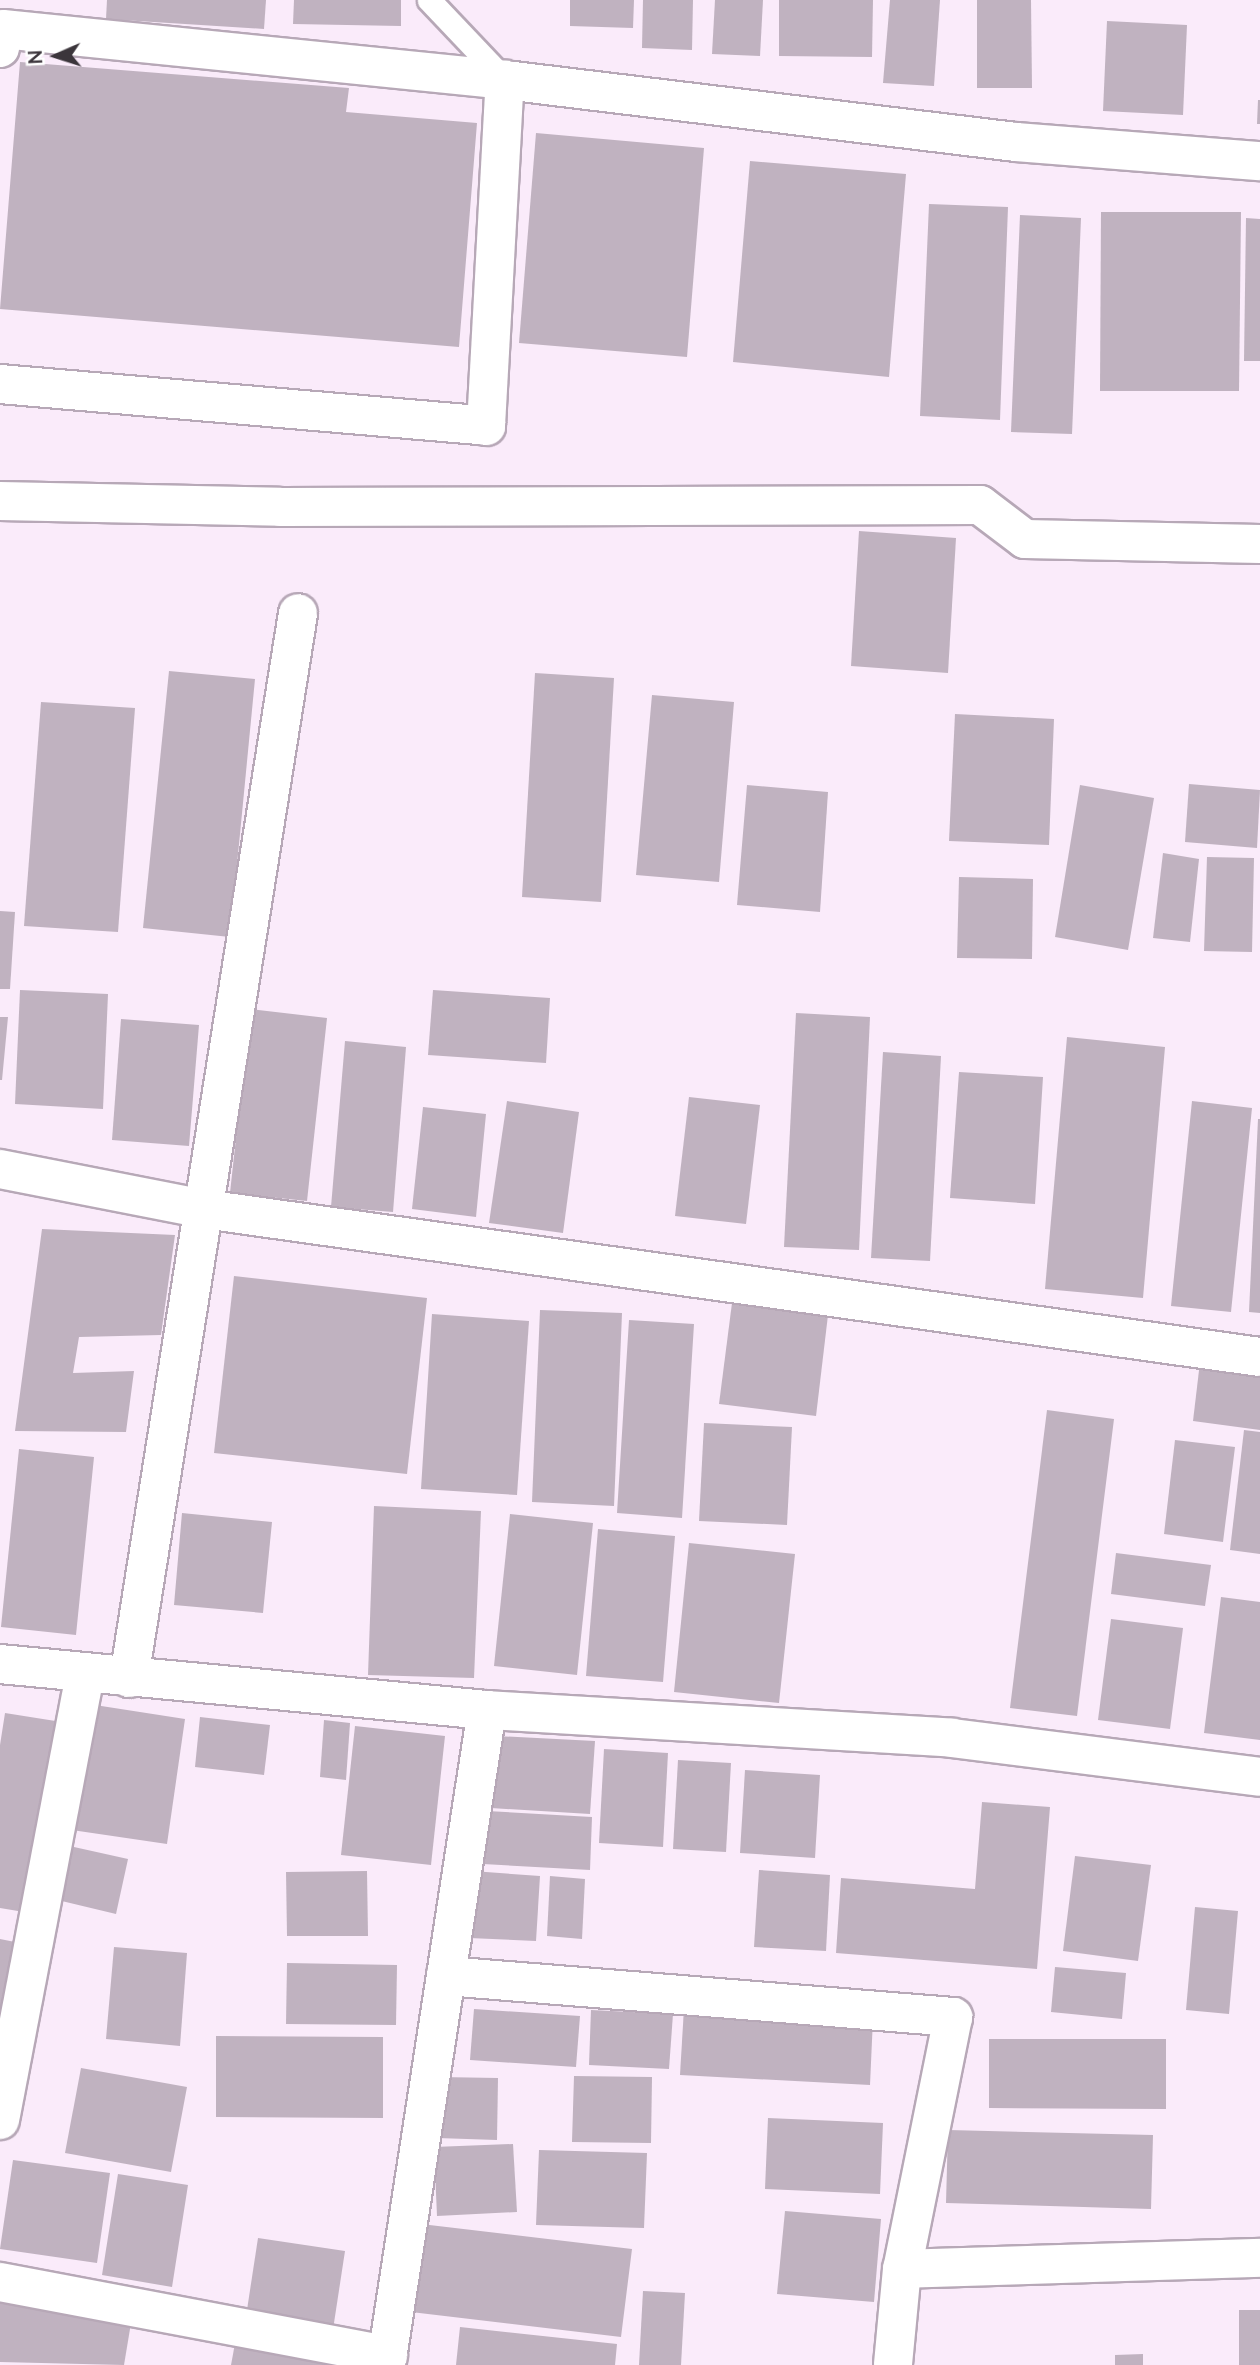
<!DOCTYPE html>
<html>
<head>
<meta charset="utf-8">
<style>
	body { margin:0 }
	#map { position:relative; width:1260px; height:2365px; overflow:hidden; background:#faebfa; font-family:Mulish,sans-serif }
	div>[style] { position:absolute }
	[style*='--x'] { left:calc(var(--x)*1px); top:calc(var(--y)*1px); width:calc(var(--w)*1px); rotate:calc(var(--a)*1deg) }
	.building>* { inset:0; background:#c0b2c0 }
	.roads { filter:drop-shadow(2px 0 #b7a8b7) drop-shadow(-2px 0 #b7a8b7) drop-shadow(0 2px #b7a8b7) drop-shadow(0 -2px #b7a8b7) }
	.service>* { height:23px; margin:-11.5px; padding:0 11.5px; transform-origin:11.5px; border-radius:11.5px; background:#fff }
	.minor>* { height:38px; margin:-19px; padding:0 19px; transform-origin:19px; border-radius:19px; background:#fff }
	span { translate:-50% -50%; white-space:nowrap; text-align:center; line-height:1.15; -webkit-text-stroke:5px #fff; paint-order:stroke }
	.north { position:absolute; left:21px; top:21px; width:70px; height:70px; -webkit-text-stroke:5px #fff; paint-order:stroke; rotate:267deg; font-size:19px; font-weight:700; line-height:28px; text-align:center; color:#3b353b }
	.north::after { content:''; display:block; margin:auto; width:24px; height:32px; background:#3b353b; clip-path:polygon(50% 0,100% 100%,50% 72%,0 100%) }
</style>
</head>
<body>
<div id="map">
	<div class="building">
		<i style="clip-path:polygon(107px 0,266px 0,264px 29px,106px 19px)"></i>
		<i style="clip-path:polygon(294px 0,401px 0,401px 26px,293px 24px)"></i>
		<i style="clip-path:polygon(570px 0,634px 0,633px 28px,570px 26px)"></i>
		<i style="clip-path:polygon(643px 0,693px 0,692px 50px,642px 48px)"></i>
		<i style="clip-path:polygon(715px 0,763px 0,760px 56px,712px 54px)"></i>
		<i style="clip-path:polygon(779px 0,873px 0,872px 57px,779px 56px)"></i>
		<i style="clip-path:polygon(890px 0,940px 0,934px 86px,883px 83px)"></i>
		<i style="clip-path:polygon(977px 0,1031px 0,1032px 88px,977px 88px)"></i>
		<i style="clip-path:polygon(1107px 21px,1187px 25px,1183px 115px,1103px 111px)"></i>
		<i style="clip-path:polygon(20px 62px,349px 88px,346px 112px,477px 123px,459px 347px,0 309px)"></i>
		<i style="clip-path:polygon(1258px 100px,1260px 100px,1260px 124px,1257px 124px)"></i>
		<i style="clip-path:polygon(536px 133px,704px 148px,687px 357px,519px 343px)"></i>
		<i style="clip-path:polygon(750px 161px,906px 174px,889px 377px,733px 362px)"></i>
		<i style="clip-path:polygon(929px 204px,1008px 207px,1000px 420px,920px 416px)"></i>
		<i style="clip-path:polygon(1101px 212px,1241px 212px,1239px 391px,1100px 391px)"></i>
		<i style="clip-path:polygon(1020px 215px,1081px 218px,1072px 434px,1011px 432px)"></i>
		<i style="clip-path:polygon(1246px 218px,1260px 219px,1260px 361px,1244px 361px)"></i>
		<i style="clip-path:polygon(859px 531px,956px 538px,948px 673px,851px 666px)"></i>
		<i style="clip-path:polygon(169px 671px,255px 679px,230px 937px,143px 928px)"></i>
		<i style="clip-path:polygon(535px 673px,614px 678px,601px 902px,522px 897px)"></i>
		<i style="clip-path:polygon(652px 695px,734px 702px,719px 882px,636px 875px)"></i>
		<i style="clip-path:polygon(41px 702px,135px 708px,118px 932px,24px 926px)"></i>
		<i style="clip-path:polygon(955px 714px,1054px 719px,1049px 845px,949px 841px)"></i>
		<i style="clip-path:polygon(1189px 784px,1260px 790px,1257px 848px,1185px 842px)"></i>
		<i style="clip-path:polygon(747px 785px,828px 792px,820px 912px,737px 905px)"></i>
		<i style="clip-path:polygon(1080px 785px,1154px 798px,1128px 950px,1055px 937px)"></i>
		<i style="clip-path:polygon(1163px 853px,1199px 859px,1190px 942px,1153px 938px)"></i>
		<i style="clip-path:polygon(1207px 857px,1254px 858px,1252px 952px,1204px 951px)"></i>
		<i style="clip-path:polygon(959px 877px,1033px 879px,1032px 959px,957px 958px)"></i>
		<i style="clip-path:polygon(0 911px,15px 912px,10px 989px,0 989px)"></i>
		<i style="clip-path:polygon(20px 990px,108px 994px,103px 1109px,15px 1104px)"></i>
		<i style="clip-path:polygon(433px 990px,550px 998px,546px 1063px,428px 1055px)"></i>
		<i style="clip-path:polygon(250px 1009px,327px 1018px,307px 1201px,230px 1193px)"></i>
		<i style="clip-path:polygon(796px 1013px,870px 1017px,859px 1250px,784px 1247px)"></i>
		<i style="clip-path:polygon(0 1017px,8px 1017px,2px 1080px,0 1080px)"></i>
		<i style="clip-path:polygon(121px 1019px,199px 1025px,189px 1146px,112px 1140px)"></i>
		<i style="clip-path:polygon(1067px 1037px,1165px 1047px,1143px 1298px,1045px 1289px)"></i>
		<i style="clip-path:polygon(345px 1041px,406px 1047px,393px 1212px,331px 1207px)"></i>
		<i style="clip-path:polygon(883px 1052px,941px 1056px,930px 1261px,871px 1258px)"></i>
		<i style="clip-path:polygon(959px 1072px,1043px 1077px,1035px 1204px,950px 1198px)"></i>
		<i style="clip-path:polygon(689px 1097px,760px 1105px,746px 1224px,675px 1216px)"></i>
		<i style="clip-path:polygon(507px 1101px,579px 1112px,563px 1233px,489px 1223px)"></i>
		<i style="clip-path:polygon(1192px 1101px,1252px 1108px,1231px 1312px,1171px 1306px)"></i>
		<i style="clip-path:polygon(423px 1107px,486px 1114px,476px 1217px,412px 1209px)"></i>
		<i style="clip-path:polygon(1258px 1119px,1260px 1119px,1260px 1313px,1249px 1312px)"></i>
		<i style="clip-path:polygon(42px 1229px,175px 1235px,161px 1335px,79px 1337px,73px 1373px,134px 1371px,126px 1432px,15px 1431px)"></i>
		<i style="clip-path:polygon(234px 1276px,427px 1298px,407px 1474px,214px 1453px)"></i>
		<i style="clip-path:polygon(732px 1303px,828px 1315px,816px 1416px,719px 1404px)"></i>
		<i style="clip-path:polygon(540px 1310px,622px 1313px,614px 1506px,532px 1502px)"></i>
		<i style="clip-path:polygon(432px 1314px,529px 1321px,517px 1495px,421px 1489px)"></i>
		<i style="clip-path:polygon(629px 1320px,694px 1324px,682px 1518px,617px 1513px)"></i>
		<i style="clip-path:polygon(1200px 1362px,1260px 1370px,1260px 1430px,1193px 1421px)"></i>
		<i style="clip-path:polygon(1047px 1410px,1114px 1419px,1077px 1716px,1010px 1708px)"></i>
		<i style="clip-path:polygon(704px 1423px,792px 1427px,787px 1525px,699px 1521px)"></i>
		<i style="clip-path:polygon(1244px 1430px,1260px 1432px,1260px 1554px,1230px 1550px)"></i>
		<i style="clip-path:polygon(1175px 1440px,1235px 1447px,1223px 1542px,1164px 1534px)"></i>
		<i style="clip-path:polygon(19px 1449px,94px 1457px,76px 1635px,1px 1627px)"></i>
		<i style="clip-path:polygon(374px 1506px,481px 1511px,474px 1678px,368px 1675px)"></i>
		<i style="clip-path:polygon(182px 1513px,272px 1522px,263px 1613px,174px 1605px)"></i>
		<i style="clip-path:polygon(510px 1514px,593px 1523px,577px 1675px,494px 1666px)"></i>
		<i style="clip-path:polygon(598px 1529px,675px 1536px,663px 1682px,586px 1676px)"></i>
		<i style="clip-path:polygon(689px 1543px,795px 1554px,779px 1703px,674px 1692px)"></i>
		<i style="clip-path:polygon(1116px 1553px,1211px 1565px,1205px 1606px,1111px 1594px)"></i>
		<i style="clip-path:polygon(1221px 1597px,1260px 1602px,1260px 1740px,1204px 1733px)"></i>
		<i style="clip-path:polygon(1111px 1619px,1183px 1628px,1170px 1729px,1098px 1720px)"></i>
		<i style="clip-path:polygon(82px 1703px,185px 1719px,167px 1844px,65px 1829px)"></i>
		<i style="clip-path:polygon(5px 1713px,68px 1723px,36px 1914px,0 1908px,0 1745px)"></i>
		<i style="clip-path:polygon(200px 1717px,270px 1725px,264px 1775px,195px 1767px)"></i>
		<i style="clip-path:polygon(324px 1720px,350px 1723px,346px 1780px,320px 1777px)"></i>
		<i style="clip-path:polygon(355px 1726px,445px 1736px,431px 1865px,341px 1855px)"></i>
		<i style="clip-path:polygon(496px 1736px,595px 1741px,590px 1814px,491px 1808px)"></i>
		<i style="clip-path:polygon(604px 1749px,668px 1753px,663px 1847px,599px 1843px)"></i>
		<i style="clip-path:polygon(678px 1760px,731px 1763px,726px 1852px,673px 1849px)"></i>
		<i style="clip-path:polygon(745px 1770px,820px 1775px,815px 1858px,740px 1853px)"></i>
		<i style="clip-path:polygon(982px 1802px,1050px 1807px,1037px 1969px,836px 1953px,841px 1878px,975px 1889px)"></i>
		<i style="clip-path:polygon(487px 1811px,592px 1817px,590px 1870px,483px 1864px)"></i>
		<i style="clip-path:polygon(56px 1843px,128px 1859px,116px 1914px,45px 1897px)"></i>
		<i style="clip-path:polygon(1075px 1856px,1151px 1865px,1138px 1961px,1063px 1951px)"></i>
		<i style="clip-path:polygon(759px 1870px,830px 1875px,826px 1951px,754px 1947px)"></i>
		<i style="clip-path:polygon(367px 1871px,368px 1936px,287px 1936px,286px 1872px)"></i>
		<i style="clip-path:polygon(472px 1871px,540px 1876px,536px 1941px,469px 1938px)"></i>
		<i style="clip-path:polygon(550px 1876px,585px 1879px,582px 1939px,547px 1936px)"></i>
		<i style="clip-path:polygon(1195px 1907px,1238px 1911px,1229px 2014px,1186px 2010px)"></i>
		<i style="clip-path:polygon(0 1939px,20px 1943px,4px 2012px,0 2011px)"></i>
		<i style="clip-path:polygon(114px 1947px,187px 1953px,180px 2046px,106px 2039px)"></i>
		<i style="clip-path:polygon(287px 1963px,397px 1965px,396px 2025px,286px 2024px)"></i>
		<i style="clip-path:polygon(1055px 1967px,1126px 1973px,1122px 2019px,1051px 2012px)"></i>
		<i style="clip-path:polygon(684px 2008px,873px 2018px,870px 2085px,680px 2075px)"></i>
		<i style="clip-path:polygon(474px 2009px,580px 2016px,576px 2067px,470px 2060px)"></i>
		<i style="clip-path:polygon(591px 2010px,673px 2014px,669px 2069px,589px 2065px)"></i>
		<i style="clip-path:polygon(216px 2036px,383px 2037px,383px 2118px,216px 2117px)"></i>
		<i style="clip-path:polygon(989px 2039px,1166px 2039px,1166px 2109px,989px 2108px)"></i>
		<i style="clip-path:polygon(81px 2068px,187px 2087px,171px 2172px,65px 2153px)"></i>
		<i style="clip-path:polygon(574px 2076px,652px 2077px,651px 2143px,572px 2142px)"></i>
		<i style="clip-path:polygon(439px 2077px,498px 2078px,497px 2140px,437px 2138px)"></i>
		<i style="clip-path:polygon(768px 2118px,883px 2123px,880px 2194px,765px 2189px)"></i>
		<i style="clip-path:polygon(948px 2130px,1153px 2135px,1151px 2209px,946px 2203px)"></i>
		<i style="clip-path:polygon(513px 2144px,517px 2212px,437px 2216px,434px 2147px)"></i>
		<i style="clip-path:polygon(539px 2150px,647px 2153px,644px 2228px,536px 2225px)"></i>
		<i style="clip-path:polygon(13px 2160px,110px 2173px,97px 2263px,0 2249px)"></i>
		<i style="clip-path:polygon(118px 2174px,188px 2185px,172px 2287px,102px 2275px)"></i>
		<i style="clip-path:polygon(785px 2211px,881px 2219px,874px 2302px,777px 2294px)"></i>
		<i style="clip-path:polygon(421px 2224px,632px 2249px,621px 2337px,411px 2312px)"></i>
		<i style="clip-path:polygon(258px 2238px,345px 2251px,332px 2336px,245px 2323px)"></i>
		<i style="clip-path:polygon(643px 2291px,685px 2293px,681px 2365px,639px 2365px)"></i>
		<i style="clip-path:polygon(0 2302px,131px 2323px,124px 2365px,0 2362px)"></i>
		<i style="clip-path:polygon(1239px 2310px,1260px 2310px,1260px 2365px,1239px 2365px)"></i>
		<i style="clip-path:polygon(460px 2327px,617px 2344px,615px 2365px,456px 2365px)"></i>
		<i style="clip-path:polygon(236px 2338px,338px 2356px,337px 2365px,231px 2365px)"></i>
		<i style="clip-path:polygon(1143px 2354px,1143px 2365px,1115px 2365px,1115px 2355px)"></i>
	</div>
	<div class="roads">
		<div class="service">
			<i style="--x:429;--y:0;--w:110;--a:46.5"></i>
		</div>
		<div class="minor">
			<i style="--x:0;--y:48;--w:19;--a:-81"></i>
			<i style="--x:3;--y:29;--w:505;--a:5.8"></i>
			<i style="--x:0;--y:384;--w:488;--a:4.9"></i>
			<i style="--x:486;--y:426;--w:347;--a:-86.9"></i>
			<i style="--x:505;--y:80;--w:515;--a:6.92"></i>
			<i style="--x:1016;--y:142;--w:245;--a:4.5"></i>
			<i style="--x:0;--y:501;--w:280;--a:1.2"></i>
			<i style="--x:280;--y:507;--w:700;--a:-0.16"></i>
			<i style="--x:980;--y:505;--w:56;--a:37.1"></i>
			<i style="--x:1025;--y:539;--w:235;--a:1.2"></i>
			<i style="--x:0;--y:1169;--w:208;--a:11.1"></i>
			<i style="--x:204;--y:1209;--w:1066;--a:7.98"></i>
			<i style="--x:0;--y:1664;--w:489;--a:5.4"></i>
			<i style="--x:487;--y:1710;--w:663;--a:98.77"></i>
			<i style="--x:129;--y:1678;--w:1078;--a:-80.98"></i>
			<i style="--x:487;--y:1710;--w:466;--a:3.4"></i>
			<i style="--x:952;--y:1738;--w:310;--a:7.2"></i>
			<i style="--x:446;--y:1976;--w:509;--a:4.62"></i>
			<i style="--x:953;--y:2017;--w:257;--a:101.4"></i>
			<i style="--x:902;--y:2269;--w:96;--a:95.4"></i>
			<i style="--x:0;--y:2120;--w:455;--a:-79.2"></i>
			<i style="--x:902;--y:2269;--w:358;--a:-1.8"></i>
			<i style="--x:0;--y:2282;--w:395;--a:10.7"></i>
		</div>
	</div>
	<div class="north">N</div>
</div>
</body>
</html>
